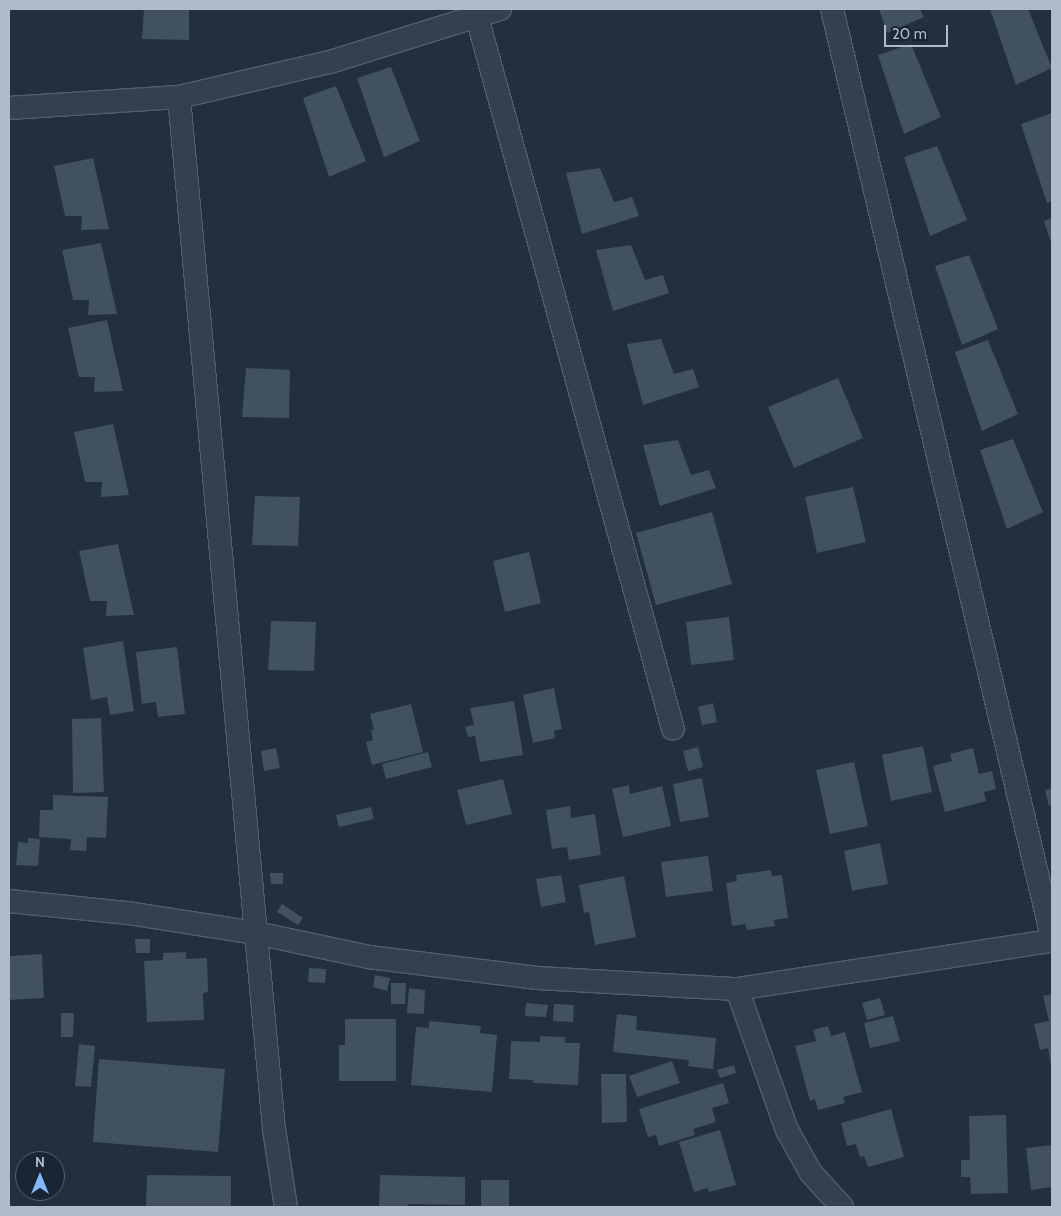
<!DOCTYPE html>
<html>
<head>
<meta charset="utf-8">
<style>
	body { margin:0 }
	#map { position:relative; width:1061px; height:1216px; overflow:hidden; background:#212f3e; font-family:Cabin,sans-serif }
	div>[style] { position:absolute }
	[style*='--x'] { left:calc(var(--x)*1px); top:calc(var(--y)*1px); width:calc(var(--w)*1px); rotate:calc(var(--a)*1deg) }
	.building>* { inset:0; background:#415162 }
	.roads { filter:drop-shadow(1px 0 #535e6c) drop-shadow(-1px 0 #535e6c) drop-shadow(0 1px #535e6c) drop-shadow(0 -1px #535e6c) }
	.minor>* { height:22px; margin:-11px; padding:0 11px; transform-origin:11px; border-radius:11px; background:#35404e }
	span { translate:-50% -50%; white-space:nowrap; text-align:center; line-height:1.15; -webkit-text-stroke:5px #1a2533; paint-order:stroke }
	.frame { position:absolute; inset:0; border:10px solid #b0bbc9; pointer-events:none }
	.north { position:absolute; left:15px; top:1151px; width:50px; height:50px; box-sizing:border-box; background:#1a2533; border:1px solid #56616f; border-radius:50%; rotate:0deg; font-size:14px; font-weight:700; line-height:20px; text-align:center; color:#b0bbc9 }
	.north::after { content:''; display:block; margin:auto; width:18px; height:22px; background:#80b8ff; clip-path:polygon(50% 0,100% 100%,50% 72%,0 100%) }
	.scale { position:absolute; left:884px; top:25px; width:64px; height:22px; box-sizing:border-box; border:2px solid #b0bbc9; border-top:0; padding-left:6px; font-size:15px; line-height:18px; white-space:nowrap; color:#b0bbc9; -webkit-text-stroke:4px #1a2533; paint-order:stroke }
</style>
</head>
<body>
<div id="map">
	<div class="building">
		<i style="clip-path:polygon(144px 9px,189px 9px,189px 40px,142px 39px)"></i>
		<i style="clip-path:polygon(879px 9px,920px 9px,924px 17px,887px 33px)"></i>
		<i style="clip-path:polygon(990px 9px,1028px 9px,1052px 68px,1016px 85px)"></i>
		<i style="clip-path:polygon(911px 44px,941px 117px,904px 134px,878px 55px)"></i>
		<i style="clip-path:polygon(391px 67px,420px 141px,384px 157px,357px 78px)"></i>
		<i style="clip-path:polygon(336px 86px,366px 161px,329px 177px,303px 98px)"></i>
		<i style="clip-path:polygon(1052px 113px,1052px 201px,1047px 203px,1021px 124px)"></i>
		<i style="clip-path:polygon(937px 146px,967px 220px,930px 236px,904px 157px)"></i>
		<i style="clip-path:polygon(93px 158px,109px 229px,81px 230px,82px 216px,65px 216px,54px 166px)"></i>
		<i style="clip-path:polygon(600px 168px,614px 202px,632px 197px,639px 216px,582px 234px,566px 173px)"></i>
		<i style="clip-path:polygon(1052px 218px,1052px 246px,1044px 221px)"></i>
		<i style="clip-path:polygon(101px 243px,117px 314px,88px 315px,89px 300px,73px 300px,62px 250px)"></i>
		<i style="clip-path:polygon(631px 245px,645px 280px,663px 275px,669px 293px,613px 311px,596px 250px)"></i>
		<i style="clip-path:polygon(969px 255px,998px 329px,962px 345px,935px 266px)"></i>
		<i style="clip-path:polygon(107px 320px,123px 391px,94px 392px,95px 377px,79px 377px,68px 328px)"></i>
		<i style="clip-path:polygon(661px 339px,674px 374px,693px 369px,699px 387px,643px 405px,627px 344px)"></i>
		<i style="clip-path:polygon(988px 340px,1018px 414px,982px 431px,955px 352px)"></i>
		<i style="clip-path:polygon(246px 368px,290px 370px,289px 418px,242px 417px)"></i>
		<i style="clip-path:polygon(838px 378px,863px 438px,794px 468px,768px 407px)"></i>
		<i style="clip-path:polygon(113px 424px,129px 495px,101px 497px,102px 482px,85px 482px,74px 432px)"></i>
		<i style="clip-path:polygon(1013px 439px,1043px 512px,1007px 529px,980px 450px)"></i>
		<i style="clip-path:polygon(678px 440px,691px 475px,709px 470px,716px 488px,660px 506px,643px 445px)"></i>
		<i style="clip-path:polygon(853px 487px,866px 542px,817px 553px,805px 497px)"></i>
		<i style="clip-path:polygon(255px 496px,300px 497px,298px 546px,252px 545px)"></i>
		<i style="clip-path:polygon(712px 512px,732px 584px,656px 605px,636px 533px)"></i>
		<i style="clip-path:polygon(118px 544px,134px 615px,106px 616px,107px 601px,90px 601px,79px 551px)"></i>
		<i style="clip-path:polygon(529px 552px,541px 603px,505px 612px,493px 561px)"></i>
		<i style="clip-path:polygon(729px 617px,734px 660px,691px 665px,686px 622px)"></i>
		<i style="clip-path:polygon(271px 621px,316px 622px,314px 671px,268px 670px)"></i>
		<i style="clip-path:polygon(123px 641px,134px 711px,110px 715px,107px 697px,91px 700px,83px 648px)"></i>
		<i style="clip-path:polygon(177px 647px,185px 714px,158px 717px,156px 702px,142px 704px,136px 652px)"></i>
		<i style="clip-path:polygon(554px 688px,562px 729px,554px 731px,555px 738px,533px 743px,523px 695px)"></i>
		<i style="clip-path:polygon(514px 701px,523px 755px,480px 762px,475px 736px,468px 737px,465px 727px,474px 725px,470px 708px)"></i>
		<i style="clip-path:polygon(713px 703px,717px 722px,702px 725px,698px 707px)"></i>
		<i style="clip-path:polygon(411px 704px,423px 752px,372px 765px,366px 742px,373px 740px,371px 730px,374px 730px,370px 714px)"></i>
		<i style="clip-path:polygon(101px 718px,104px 792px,73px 793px,72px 719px)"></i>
		<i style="clip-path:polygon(923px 746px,932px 792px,891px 801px,882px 755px)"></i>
		<i style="clip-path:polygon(698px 747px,703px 767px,688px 771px,683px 751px)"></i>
		<i style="clip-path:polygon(276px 748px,280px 768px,264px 771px,261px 751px)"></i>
		<i style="clip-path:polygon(973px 748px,979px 774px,992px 771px,996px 789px,984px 792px,986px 801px,945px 812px,933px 766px,952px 761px,950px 754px)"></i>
		<i style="clip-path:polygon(428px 752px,432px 767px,386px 779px,382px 764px)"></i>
		<i style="clip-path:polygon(854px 762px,868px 826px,830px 834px,816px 770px)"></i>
		<i style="clip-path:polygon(702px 778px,709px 817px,680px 822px,673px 784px)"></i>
		<i style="clip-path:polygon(503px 779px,512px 814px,466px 825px,457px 790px)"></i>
		<i style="clip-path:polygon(629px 785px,630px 794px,662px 786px,671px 826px,623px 837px,612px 789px)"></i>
		<i style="clip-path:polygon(1052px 789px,1052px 805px,1049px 806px,1045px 790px)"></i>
		<i style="clip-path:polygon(53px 795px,108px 797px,106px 838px,87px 837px,86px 851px,70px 850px,71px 839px,39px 837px,40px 810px,53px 810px)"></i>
		<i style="clip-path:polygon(570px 806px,571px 818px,595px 814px,601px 855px,569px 860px,567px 847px,552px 849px,546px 810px)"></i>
		<i style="clip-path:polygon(371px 807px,374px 819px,339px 827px,336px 815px)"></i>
		<i style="clip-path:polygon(28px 838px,40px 839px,38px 866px,16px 865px,18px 842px,28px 843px)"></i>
		<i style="clip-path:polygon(880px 843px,888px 884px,852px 891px,844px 851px)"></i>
		<i style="clip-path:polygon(708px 856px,713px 891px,666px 897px,661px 862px)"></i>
		<i style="clip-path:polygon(771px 870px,772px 876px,782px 875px,788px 918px,774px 920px,775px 926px,747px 930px,745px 924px,732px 926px,726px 883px,737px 881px,736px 875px)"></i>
		<i style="clip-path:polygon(270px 873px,283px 873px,283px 884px,271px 884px)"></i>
		<i style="clip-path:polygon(561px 875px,566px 902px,541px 907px,536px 879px)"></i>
		<i style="clip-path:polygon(624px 876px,636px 937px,595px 945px,589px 912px,584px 913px,579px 885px)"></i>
		<i style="clip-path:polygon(282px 904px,303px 918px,298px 925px,277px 912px)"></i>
		<i style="clip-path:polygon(135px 939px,150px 939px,150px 953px,136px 953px)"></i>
		<i style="clip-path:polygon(186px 952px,186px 959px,207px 958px,208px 992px,203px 993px,204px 1020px,147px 1022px,144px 961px,163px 960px,163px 953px)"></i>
		<i style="clip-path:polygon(42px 954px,44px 998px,9px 1000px,9px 956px)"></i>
		<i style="clip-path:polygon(309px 968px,326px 969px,325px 983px,308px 982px)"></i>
		<i style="clip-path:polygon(375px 975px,390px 978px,387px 991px,373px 987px)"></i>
		<i style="clip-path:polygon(391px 983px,406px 983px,405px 1004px,391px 1004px)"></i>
		<i style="clip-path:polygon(409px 988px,425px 990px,424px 1014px,407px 1013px)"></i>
		<i style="clip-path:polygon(1052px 994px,1052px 1066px,1051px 1066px,1048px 1048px,1040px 1050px,1034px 1024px,1049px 1021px,1043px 996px)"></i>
		<i style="clip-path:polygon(880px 998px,885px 1015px,867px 1020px,862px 1003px)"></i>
		<i style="clip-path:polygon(526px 1003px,548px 1005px,546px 1017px,525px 1016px)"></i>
		<i style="clip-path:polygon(554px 1004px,574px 1005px,573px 1022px,553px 1021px)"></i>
		<i style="clip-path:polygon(61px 1013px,74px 1013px,73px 1037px,61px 1037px)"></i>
		<i style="clip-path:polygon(617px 1014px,637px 1016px,636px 1030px,716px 1038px,713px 1069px,688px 1066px,689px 1060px,613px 1052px)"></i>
		<i style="clip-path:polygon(893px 1016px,900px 1041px,870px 1048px,864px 1023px)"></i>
		<i style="clip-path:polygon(345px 1019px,396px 1019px,396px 1081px,339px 1081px,339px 1045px,345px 1045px)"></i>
		<i style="clip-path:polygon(429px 1021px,481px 1026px,480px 1033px,497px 1035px,492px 1092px,411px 1085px,416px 1027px,429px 1028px)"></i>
		<i style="clip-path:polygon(828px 1026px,831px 1036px,845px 1032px,862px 1092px,843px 1097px,845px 1103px,818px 1110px,815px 1099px,810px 1101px,795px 1046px,816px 1041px,813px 1030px)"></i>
		<i style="clip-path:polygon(540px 1036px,565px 1037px,565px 1043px,580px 1043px,578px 1085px,533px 1083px,533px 1080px,509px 1079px,511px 1041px,540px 1042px)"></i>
		<i style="clip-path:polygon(79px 1044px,95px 1046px,91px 1087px,75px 1086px)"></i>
		<i style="clip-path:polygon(99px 1059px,225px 1069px,218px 1152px,93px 1142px)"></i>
		<i style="clip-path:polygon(672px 1061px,680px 1083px,637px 1097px,629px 1076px)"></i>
		<i style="clip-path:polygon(734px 1065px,736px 1073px,720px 1078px,717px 1070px)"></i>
		<i style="clip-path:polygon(601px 1074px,626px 1074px,627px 1122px,602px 1123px)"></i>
		<i style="clip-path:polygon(723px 1083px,729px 1103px,712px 1108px,716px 1122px,693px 1129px,695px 1135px,659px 1146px,656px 1135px,648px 1137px,639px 1109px)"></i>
		<i style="clip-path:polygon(891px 1109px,904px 1157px,868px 1167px,864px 1156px,860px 1157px,856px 1144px,847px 1146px,841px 1123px)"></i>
		<i style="clip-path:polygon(1006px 1115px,1008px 1193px,971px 1194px,970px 1177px,961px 1177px,961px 1160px,970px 1160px,969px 1116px)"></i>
		<i style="clip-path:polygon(720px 1130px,736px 1185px,709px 1192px,708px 1188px,694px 1192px,679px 1142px)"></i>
		<i style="clip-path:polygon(1052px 1145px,1052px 1187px,1031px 1190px,1026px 1148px)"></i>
		<i style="clip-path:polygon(147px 1175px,231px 1176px,231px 1207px,146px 1207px)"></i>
		<i style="clip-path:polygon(380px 1175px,465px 1177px,465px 1205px,408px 1204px,408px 1207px,379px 1207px)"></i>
		<i style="clip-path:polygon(481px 1180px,509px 1180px,509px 1207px,481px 1207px)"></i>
	</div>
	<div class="roads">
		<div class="minor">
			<i style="--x:832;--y:9;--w:954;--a:76.66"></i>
			<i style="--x:477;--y:17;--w:738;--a:74.61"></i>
			<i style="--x:179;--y:97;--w:1036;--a:84.74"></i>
			<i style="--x:274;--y:1129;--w:79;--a:81.3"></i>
			<i style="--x:9;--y:108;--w:170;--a:-3.7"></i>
			<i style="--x:179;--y:97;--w:155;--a:-13.1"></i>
			<i style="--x:330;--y:62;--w:178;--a:-17.3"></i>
			<i style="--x:9;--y:901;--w:120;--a:5.8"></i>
			<i style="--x:128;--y:913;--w:130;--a:8.9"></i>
			<i style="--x:256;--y:933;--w:116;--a:12"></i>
			<i style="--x:369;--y:957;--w:170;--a:7.1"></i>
			<i style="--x:538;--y:978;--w:199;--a:3.2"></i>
			<i style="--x:737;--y:989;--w:319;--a:-8.7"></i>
			<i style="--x:737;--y:989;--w:150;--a:70.5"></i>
			<i style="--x:787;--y:1130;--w:49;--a:60.8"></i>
			<i style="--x:811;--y:1173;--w:46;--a:47.6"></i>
		</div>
	</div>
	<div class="frame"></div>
	<div class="north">N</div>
	<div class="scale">20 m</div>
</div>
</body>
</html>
